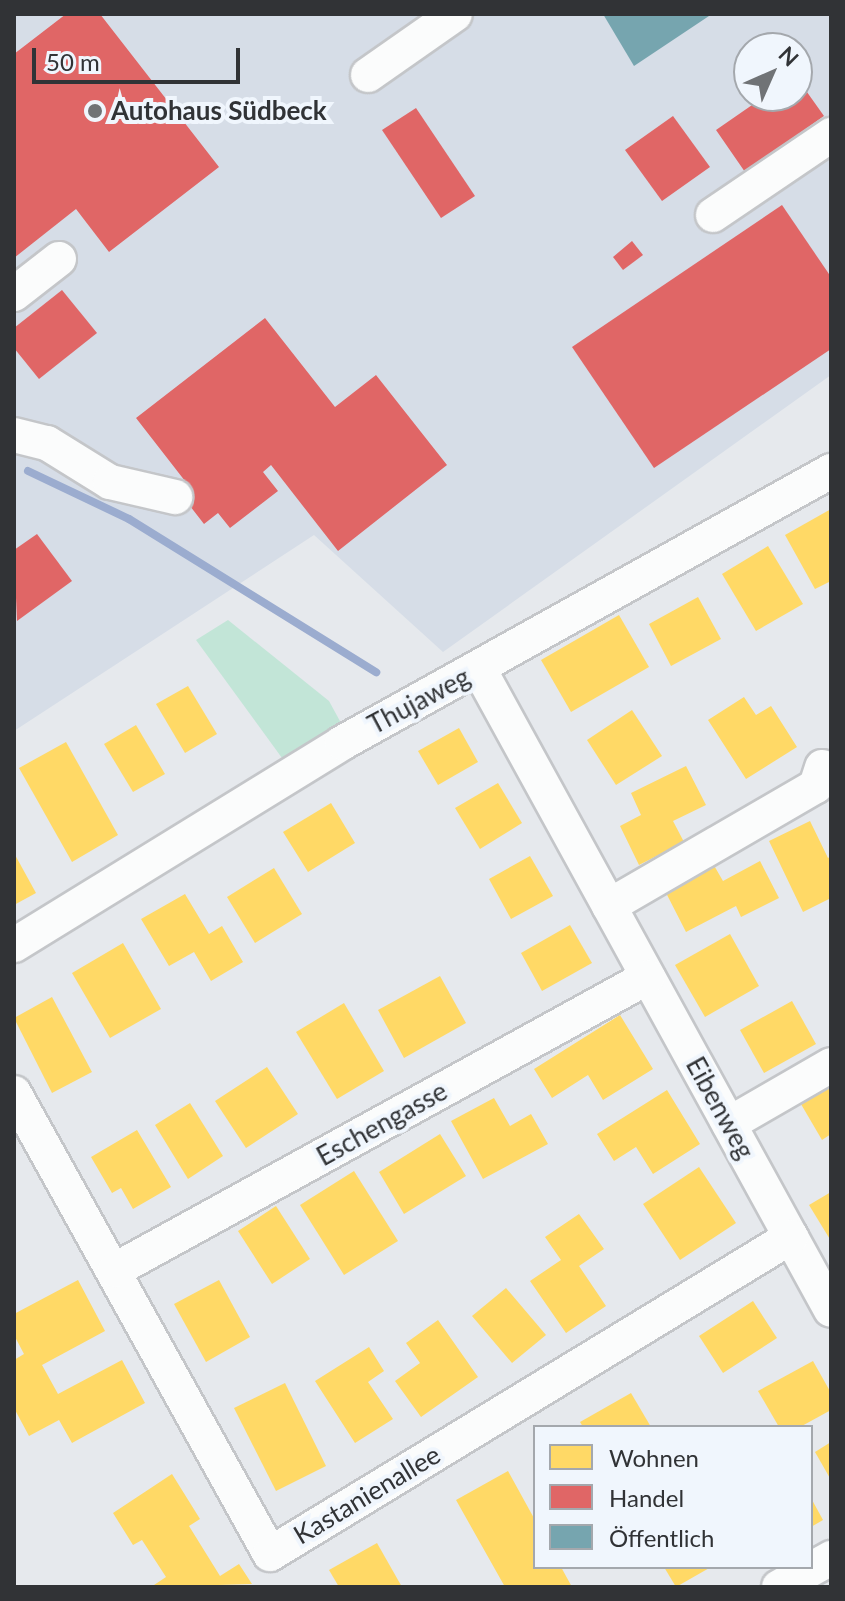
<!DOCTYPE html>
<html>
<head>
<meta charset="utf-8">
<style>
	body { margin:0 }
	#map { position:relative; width:845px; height:1601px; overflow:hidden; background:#e6e9ed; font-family:Lato,sans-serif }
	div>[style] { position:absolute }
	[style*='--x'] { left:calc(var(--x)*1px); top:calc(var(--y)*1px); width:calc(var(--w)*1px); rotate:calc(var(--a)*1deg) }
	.built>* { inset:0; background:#d6dde7 }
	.green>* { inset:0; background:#c2e5d7 }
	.homes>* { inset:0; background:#ffd966 }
	.shops>* { inset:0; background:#e06666 }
	.public>* { inset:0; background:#76a5af }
	.stream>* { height:8px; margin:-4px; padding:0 4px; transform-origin:4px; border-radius:4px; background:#9baccf }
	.roads { filter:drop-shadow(2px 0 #c4c6c9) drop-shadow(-2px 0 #c4c6c9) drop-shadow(0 2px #c4c6c9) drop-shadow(0 -2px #c4c6c9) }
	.minor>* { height:34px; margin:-17px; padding:0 17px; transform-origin:17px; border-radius:17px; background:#fbfcfc }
	.dots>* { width:22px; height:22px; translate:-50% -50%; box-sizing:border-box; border:4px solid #f0f6fd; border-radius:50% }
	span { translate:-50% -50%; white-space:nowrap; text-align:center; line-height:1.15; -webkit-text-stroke:8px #f0f6fd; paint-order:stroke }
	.poi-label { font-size:26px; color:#313336; font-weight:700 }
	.left { translate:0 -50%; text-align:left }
	.street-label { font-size:26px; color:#313336 }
	.frame { position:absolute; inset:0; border:16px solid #313336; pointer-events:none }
	.legend { position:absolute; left:533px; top:1425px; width:280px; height:144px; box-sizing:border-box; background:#f0f6fd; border:2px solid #a4a8ad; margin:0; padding:10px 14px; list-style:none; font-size:24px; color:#313336 }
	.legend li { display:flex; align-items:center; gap:16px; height:40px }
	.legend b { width:40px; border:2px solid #a4a8ad }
	.north { position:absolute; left:733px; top:32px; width:80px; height:80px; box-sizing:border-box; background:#f0f6fd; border:2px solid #a4a8ad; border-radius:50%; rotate:45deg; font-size:22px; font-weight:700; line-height:32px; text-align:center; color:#313336 }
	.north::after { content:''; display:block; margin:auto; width:28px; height:36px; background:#707376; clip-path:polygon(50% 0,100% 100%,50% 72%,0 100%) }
	.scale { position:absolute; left:32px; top:48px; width:208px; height:36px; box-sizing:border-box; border:4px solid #313336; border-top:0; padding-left:10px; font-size:24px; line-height:28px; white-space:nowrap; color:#313336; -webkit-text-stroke:6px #f0f6fd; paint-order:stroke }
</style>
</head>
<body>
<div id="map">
	<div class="built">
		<i style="clip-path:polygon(evenodd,14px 14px,831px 14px,831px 375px,443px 652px,314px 535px,14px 731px,14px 14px,749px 48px,797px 48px,797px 96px,749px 96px,749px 48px)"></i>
	</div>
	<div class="green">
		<i style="clip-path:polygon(228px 620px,329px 701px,341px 723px,282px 758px,196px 640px)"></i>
	</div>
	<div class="homes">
		<i style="clip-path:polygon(831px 509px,831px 581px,815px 589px,785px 535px)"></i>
		<i style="clip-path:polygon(768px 546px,803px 604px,756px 631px,722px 574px)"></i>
		<i style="clip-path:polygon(698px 597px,721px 639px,671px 666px,649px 624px)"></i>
		<i style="clip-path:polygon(619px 615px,649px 667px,571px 712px,541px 660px)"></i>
		<i style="clip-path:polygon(188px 686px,217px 734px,185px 753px,156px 704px)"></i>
		<i style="clip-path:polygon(744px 697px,756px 715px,771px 706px,797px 747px,746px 779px,708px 720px)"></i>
		<i style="clip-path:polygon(632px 710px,662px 756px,616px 785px,587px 740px)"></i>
		<i style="clip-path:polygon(136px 725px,165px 774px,133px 792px,104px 744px)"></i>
		<i style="clip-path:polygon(459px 728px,478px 762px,438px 785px,418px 751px)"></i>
		<i style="clip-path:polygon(66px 742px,118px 835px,72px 862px,19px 768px)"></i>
		<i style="clip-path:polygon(686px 766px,706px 805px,673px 821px,684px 842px,639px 865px,620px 826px,641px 815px,631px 793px)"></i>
		<i style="clip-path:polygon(498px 783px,522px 823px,480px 849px,455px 808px)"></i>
		<i style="clip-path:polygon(331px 803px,355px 843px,308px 872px,283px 832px)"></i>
		<i style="clip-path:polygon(810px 821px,828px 858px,831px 856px,831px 898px,803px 912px,769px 841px)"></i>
		<i style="clip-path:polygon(14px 853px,36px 893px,14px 905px)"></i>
		<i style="clip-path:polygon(530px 856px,553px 896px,511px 919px,489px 879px)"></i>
		<i style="clip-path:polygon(760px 861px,779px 898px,741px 917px,736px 906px,686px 932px,663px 887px,712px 862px,723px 881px)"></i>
		<i style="clip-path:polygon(274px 868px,302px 914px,255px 943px,227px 897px)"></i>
		<i style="clip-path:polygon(185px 894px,209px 934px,222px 926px,243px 962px,211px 981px,194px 952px,169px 966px,141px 919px)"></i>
		<i style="clip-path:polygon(570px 925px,592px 963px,542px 991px,521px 953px)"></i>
		<i style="clip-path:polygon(730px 934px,759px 986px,705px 1017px,675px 965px)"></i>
		<i style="clip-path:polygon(123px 943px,161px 1009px,110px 1038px,72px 973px)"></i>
		<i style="clip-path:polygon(440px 976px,466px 1023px,404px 1058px,378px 1010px)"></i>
		<i style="clip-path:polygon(52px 997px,92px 1072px,52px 1093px,14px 1018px)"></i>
		<i style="clip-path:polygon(792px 1001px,816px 1044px,764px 1073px,740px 1030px)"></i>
		<i style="clip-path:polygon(344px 1003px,384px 1071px,337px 1099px,296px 1032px)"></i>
		<i style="clip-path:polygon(620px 1015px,653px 1069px,603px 1100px,588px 1075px,552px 1098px,534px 1069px)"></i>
		<i style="clip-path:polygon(267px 1067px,298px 1114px,246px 1148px,215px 1101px)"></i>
		<i style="clip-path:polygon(831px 1079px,831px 1134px,822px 1140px,798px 1099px)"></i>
		<i style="clip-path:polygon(667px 1090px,700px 1144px,653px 1174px,636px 1147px,614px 1161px,597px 1134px)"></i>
		<i style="clip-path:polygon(494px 1098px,510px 1126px,531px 1114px,548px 1144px,483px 1179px,451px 1121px)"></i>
		<i style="clip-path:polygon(190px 1103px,223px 1156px,188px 1179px,155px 1125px)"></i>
		<i style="clip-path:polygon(137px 1130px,171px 1187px,133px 1209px,121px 1188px,112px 1193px,91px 1157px)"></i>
		<i style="clip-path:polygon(440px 1134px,466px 1176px,404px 1214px,379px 1172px)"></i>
		<i style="clip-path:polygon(699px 1167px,736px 1223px,680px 1260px,643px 1204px)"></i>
		<i style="clip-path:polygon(354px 1171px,398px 1241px,344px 1275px,300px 1205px)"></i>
		<i style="clip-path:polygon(831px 1192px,831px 1241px,809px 1205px)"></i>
		<i style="clip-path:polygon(276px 1206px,310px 1259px,272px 1284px,238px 1231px)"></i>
		<i style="clip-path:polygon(579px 1214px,604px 1249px,579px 1266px,606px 1306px,566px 1333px,530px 1281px,561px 1260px,545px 1237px)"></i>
		<i style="clip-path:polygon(78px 1280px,105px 1331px,42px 1365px,58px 1394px,122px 1360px,145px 1403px,72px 1443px,59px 1420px,29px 1436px,14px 1408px,14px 1360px,24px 1354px,14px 1335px,14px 1314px)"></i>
		<i style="clip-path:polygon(219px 1280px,250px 1337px,206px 1362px,174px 1304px)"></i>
		<i style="clip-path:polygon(506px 1288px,546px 1335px,512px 1363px,472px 1316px)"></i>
		<i style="clip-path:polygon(753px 1301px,777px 1338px,723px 1373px,699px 1336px)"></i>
		<i style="clip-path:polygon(438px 1320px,478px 1377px,421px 1417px,395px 1381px,420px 1363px,406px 1343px)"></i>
		<i style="clip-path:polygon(369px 1347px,384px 1371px,368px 1382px,393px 1419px,355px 1443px,315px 1381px)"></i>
		<i style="clip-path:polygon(813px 1361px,831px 1393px,831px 1410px,800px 1427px,779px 1427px,758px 1391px)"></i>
		<i style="clip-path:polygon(285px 1383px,326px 1466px,276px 1491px,234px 1408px)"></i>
		<i style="clip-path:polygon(631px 1393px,651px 1427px,583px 1427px,580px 1422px)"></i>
		<i style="clip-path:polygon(831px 1442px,831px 1480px,815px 1452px)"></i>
		<i style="clip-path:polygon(508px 1471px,535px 1520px,535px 1567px,561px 1567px,572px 1587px,505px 1587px,456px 1500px)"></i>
		<i style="clip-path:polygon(172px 1474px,200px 1519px,189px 1526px,220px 1576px,239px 1564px,252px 1584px,151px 1587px,166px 1577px,142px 1540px,133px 1545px,113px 1513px)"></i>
		<i style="clip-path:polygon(811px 1498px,823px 1520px,811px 1527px)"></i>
		<i style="clip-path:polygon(377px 1543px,402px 1587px,339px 1587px,329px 1570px)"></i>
		<i style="clip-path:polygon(664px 1567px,711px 1567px,676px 1587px)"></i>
	</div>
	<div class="shops">
		<i style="clip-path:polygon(66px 14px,100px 14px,219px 167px,109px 252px,76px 209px,14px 258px,14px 54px)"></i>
		<i style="clip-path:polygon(797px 78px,824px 116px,745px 172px,716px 130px,765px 96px,797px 96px)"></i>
		<i style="clip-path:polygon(416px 108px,475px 196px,441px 218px,382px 130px)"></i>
		<i style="clip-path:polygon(673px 116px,710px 167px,662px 201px,625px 150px)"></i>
		<i style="clip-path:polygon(782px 205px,831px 277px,831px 349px,654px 468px,572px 347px)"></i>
		<i style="clip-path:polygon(632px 241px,643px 255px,623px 270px,613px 257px)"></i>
		<i style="clip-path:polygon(62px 290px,97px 333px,39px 379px,14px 348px,14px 328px)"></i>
		<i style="clip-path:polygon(265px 318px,335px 407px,376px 375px,447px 465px,338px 551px,271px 465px,263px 472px,278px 491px,230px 528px,218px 513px,204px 524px,183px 497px,192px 490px,136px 418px)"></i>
		<i style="clip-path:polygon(37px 534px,72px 581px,17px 621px,14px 550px)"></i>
	</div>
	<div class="public">
		<i style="clip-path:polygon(603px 14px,712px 14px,634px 66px)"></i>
	</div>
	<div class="stream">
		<i style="--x:28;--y:471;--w:112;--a:25.4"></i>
		<i style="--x:129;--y:519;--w:291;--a:31.8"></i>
	</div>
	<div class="roads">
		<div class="minor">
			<i style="--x:368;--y:75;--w:106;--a:-35"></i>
			<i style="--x:713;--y:215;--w:143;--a:-34.1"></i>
			<i style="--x:14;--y:294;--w:57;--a:-37.9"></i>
			<i style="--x:14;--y:435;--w:34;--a:14"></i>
			<i style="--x:47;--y:443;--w:74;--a:31.8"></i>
			<i style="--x:110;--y:482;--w:67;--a:13"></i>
			<i style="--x:479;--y:669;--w:731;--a:61.23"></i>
			<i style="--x:609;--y:906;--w:239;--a:-30.1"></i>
			<i style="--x:816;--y:786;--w:20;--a:-72"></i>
			<i style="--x:14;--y:945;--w:385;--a:-31.6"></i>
			<i style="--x:342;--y:743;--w:560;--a:-29.08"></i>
			<i style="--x:14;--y:1093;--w:527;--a:60.96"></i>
			<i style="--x:270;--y:1554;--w:610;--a:-31.32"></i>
			<i style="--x:729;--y:1124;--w:118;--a:-30"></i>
			<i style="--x:115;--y:1270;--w:608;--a:-28.8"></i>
			<i style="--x:779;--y:1587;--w:60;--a:-29.1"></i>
		</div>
	</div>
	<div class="dots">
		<i style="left:95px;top:111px;background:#707376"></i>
	</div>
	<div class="poi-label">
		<span class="left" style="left:111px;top:111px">Autohaus Südbeck</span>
	</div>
	<div class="street-label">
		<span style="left:419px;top:701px;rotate:-28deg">Thujaweg</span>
		<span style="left:720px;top:1108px;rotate:61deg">Eibenweg</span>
		<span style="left:382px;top:1124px;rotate:-29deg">Eschengasse</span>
		<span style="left:367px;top:1495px;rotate:-31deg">Kastanienallee</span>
	</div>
	<div class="frame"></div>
	<ul class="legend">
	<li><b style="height:22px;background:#ffd966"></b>Wohnen</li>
	<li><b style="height:22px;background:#e06666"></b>Handel</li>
	<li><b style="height:22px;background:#76a5af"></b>Öffentlich</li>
	</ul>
	<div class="north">N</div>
	<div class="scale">50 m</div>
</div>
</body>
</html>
